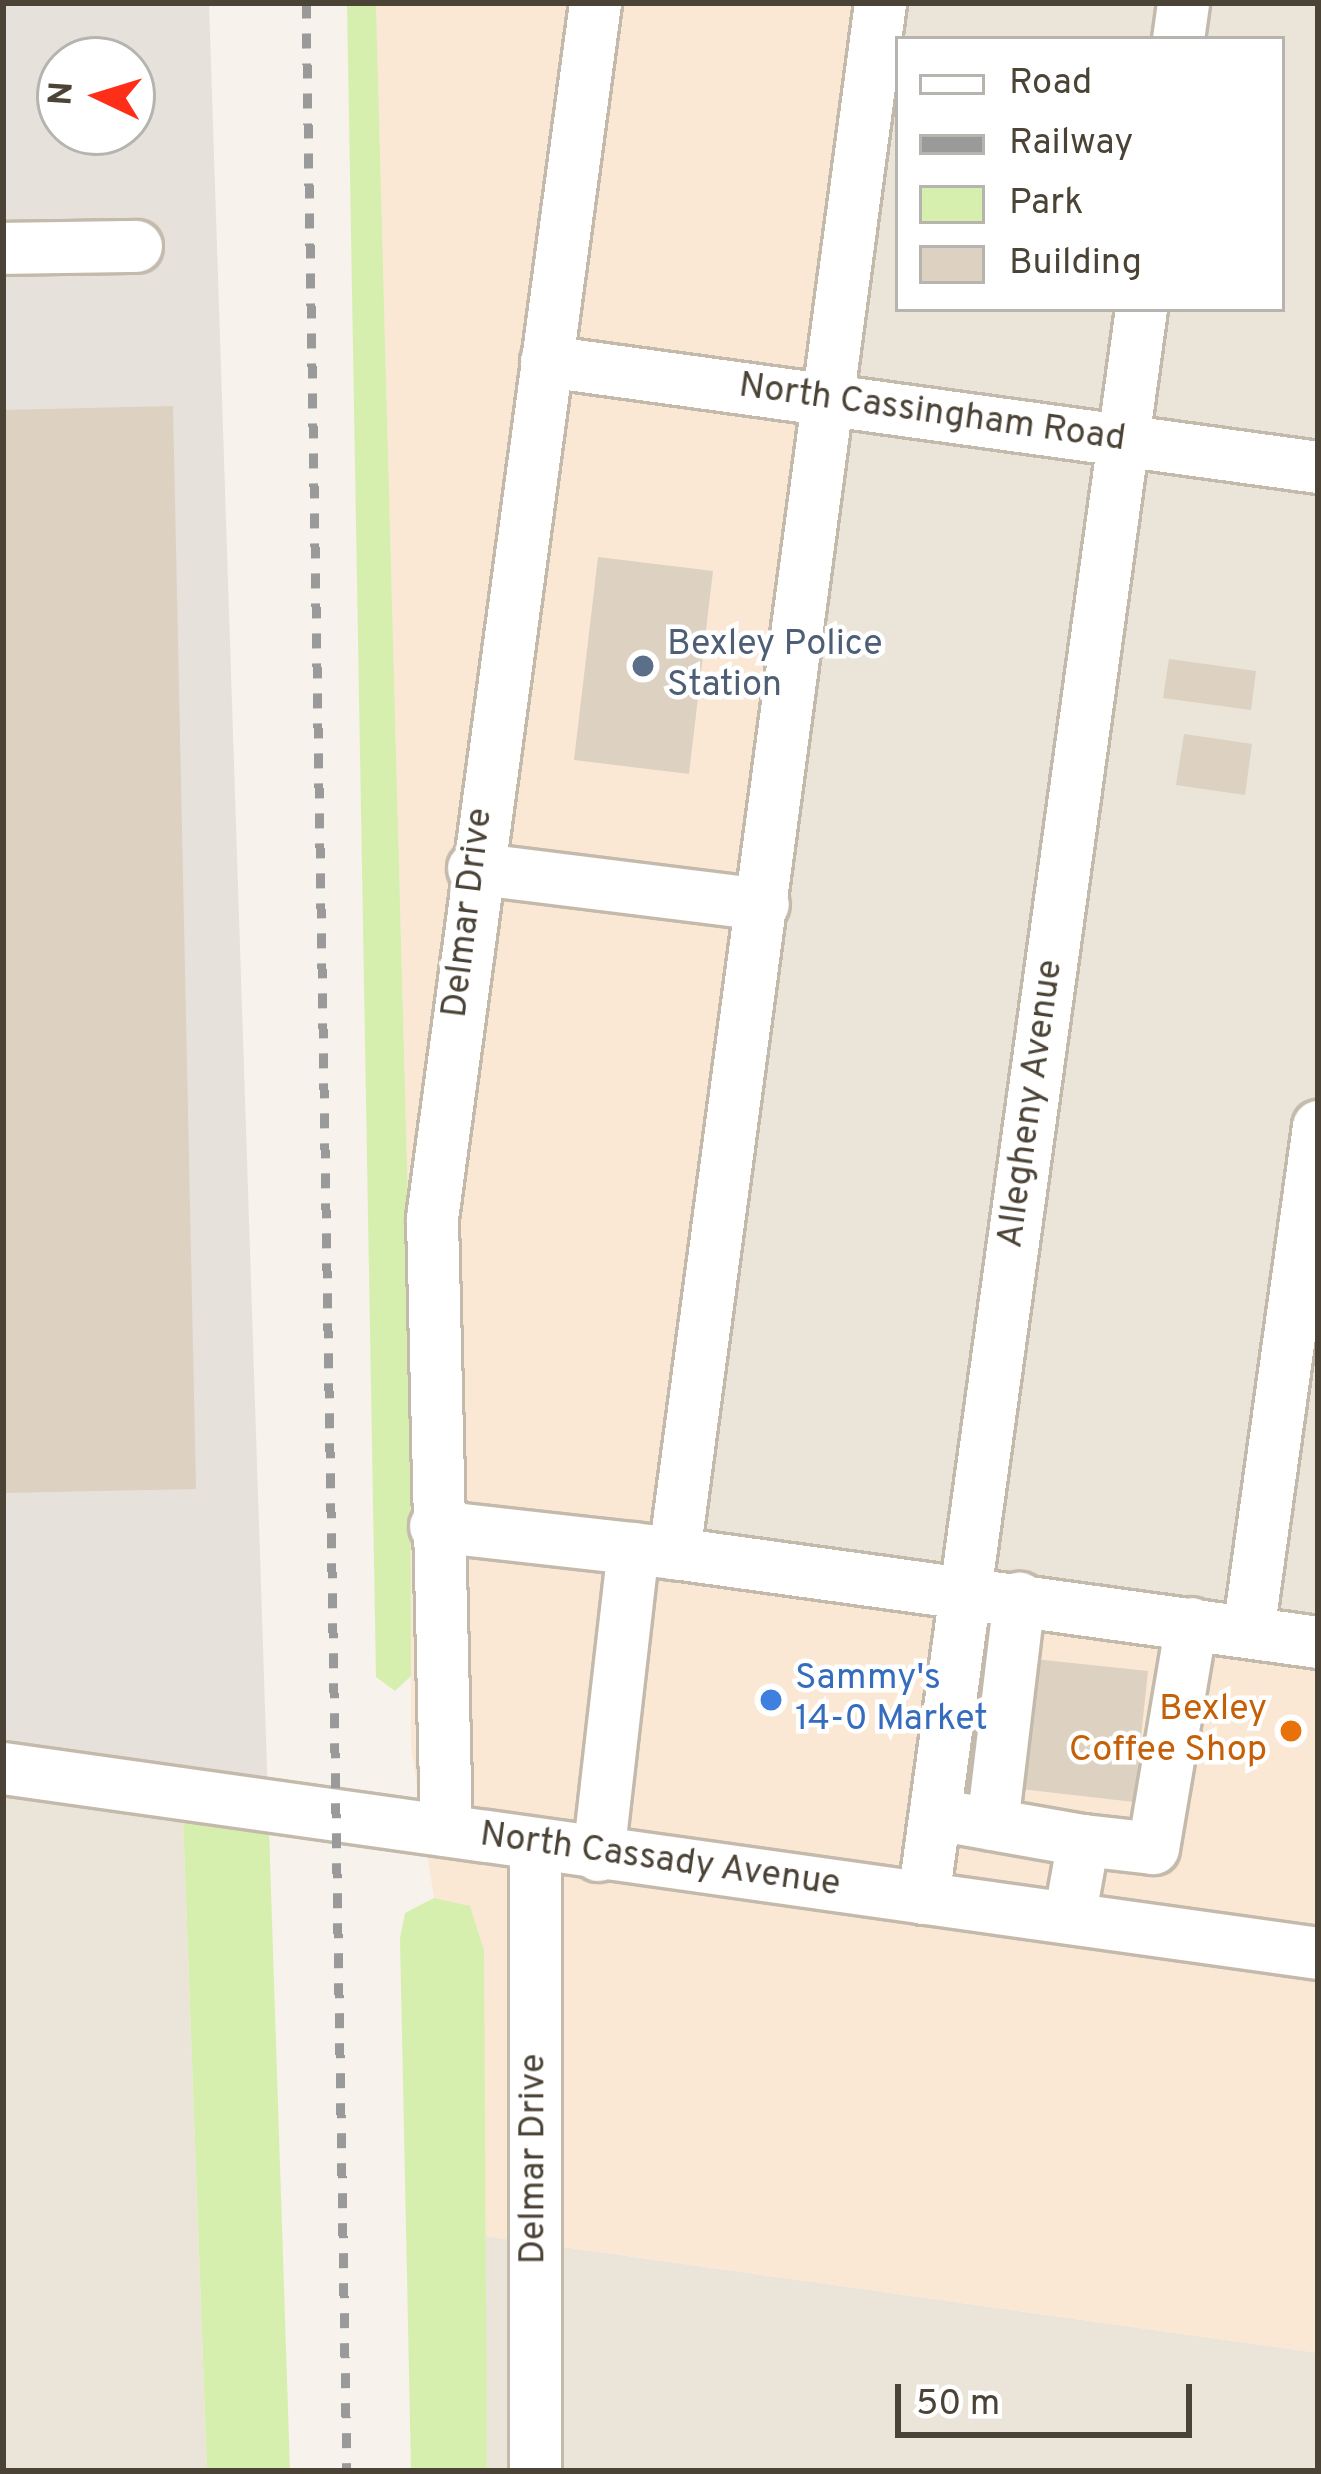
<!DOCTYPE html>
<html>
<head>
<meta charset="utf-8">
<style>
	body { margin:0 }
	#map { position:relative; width:1321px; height:2474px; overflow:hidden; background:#f7f2eb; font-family:Overpass,sans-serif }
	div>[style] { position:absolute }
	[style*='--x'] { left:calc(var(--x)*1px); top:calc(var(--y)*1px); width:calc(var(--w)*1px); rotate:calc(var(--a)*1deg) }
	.residential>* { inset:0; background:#ebe4d8 }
	.commercial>* { inset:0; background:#fae8d4 }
	.industrial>* { inset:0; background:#e7e1dc }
	.green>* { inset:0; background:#d6efaf }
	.building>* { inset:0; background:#ddd1c1 }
	.roads { filter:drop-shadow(3px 0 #c4baac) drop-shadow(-3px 0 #c4baac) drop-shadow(0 3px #c4baac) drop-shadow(0 -3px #c4baac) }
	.minor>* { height:51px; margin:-25.5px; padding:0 25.5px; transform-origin:25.5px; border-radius:25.5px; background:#fff }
	.rail>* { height:9px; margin-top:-4.5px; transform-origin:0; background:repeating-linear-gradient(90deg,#9a9a9a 0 15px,transparent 0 30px) }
	.dots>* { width:33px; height:33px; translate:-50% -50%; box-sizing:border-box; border:6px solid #fff; border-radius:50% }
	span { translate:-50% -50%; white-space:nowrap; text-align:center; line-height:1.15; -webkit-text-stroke:9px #fff; paint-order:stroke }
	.street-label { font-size:36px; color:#4c4337 }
	.service-label { font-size:36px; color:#4e5e75 }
	.left { translate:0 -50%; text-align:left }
	.shop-label { font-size:36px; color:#366cbe }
	.food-label { font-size:36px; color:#c56008 }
	.right { translate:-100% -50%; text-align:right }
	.frame { position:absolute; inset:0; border:6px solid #4c4337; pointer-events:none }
	.legend { position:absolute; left:895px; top:36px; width:390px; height:276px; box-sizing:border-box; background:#fff; border:3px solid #b7b4af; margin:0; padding:15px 21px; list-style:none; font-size:36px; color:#4c4337 }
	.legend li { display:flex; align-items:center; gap:24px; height:60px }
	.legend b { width:60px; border:3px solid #b7b4af }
	.north { position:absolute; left:36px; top:36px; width:120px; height:120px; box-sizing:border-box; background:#fff; border:3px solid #b7b4af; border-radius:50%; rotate:274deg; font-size:33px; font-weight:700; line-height:48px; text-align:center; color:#4c4337 }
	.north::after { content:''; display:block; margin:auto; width:42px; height:54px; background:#ff2e19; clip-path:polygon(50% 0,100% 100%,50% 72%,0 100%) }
	.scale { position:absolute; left:895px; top:2384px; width:297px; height:54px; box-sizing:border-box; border:6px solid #4c4337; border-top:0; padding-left:15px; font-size:36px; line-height:42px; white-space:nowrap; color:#4c4337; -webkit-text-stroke:9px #fff; paint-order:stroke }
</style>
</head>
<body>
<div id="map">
	<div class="residential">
		<i style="clip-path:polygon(evenodd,889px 3px,1318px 3px,1318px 1643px,673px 1554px,889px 3px,898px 39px,1282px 39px,1282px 309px,898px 309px,898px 39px)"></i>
		<i style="clip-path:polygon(3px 1791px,183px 1817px,207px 2471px,3px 2471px)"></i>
		<i style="clip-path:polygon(484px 2236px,1318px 2353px,1318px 2471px,487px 2471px)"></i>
	</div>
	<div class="commercial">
		<i style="clip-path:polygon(376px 3px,889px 3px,673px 1553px,1318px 1643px,1318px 2353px,484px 2236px,484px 1950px,470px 1906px,434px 1898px,411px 1746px,410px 1276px)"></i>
	</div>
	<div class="industrial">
		<i style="clip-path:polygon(evenodd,3px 3px,209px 3px,269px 1829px,3px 1791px,3px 3px,60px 60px,132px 60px,132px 132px,60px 132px,60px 60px)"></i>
	</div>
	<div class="green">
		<i style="clip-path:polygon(347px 3px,376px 3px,410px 1276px,411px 1676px,395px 1691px,376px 1677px)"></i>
		<i style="clip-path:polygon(183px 1817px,269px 1829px,290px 2471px,207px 2471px)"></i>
		<i style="clip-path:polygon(434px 1898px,470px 1906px,484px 1950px,487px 2471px,411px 2471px,400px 1938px,405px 1913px)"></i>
	</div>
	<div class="building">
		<i style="clip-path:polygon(173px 406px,196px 1489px,3px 1493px,3px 410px)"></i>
		<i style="clip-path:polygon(598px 557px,713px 571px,689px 774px,574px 760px)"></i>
		<i style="clip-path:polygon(1169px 659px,1256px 671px,1251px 710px,1163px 698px)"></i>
		<i style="clip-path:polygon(1184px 734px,1252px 744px,1245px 795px,1176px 785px)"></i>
		<i style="clip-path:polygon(1025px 1658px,1148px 1671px,1134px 1802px,1011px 1788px)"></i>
	</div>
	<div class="roads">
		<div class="minor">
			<i style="--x:880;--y:3;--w:1564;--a:97.57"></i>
			<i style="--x:674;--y:1553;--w:650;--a:7.87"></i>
			<i style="--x:1178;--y:39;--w:36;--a:-82"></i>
			<i style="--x:3;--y:248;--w:133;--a:-0.9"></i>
			<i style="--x:546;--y:361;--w:779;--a:7.82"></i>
			<i style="--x:473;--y:868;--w:292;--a:7.1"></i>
			<i style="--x:435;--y:1526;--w:233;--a:6.4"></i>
			<i style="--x:1248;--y:1632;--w:511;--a:-82.12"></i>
			<i style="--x:3;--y:1768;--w:1328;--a:8.01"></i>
			<i style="--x:935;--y:1814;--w:150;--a:10"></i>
			<i style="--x:1083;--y:1840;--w:79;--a:100.2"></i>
			<i style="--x:992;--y:1824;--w:228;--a:-83.2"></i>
			<i style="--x:446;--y:1830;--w:612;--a:-91.31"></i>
			<i style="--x:432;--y:1218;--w:1226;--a:-82.36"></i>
			<i style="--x:1083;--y:1840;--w:70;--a:6.5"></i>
			<i style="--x:1153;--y:1848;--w:228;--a:-80.4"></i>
			<i style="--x:598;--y:1855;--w:309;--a:-83.5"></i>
			<i style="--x:923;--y:1898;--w:1604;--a:-82.19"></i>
			<i style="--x:535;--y:2471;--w:625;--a:-90"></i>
		</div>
	</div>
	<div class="rail">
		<i style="--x:306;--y:3;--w:2468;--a:89.05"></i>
	</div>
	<div class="dots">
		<i style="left:643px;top:666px;background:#5c6f8a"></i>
		<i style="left:771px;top:1700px;background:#3f7fe0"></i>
		<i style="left:1291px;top:1731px;background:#e8710a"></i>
	</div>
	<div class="street-label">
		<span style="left:932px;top:414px;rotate:8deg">North Cassingham Road</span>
		<span style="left:469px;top:913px;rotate:-83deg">Delmar Drive</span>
		<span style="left:1032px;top:1104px;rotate:-82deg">Allegheny Avenue</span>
		<span style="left:660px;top:1861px;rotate:8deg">North Cassady Avenue</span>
		<span style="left:535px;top:2159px;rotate:-90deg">Delmar Drive</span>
	</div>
	<div class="service-label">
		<span class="left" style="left:667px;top:666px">Bexley Police<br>Station</span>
	</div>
	<div class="shop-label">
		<span class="left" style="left:795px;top:1700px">Sammy's<br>14-0 Market</span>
	</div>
	<div class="food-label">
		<span class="right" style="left:1267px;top:1731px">Bexley<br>Coffee Shop</span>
	</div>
	<div class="frame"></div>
	<ul class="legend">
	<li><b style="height:15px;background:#fff"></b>Road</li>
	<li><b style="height:15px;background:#9a9a9a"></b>Railway</li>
	<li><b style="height:33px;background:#d6efaf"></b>Park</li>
	<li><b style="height:33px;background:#ddd1c1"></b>Building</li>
	</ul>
	<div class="north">N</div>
	<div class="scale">50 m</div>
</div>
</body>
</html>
